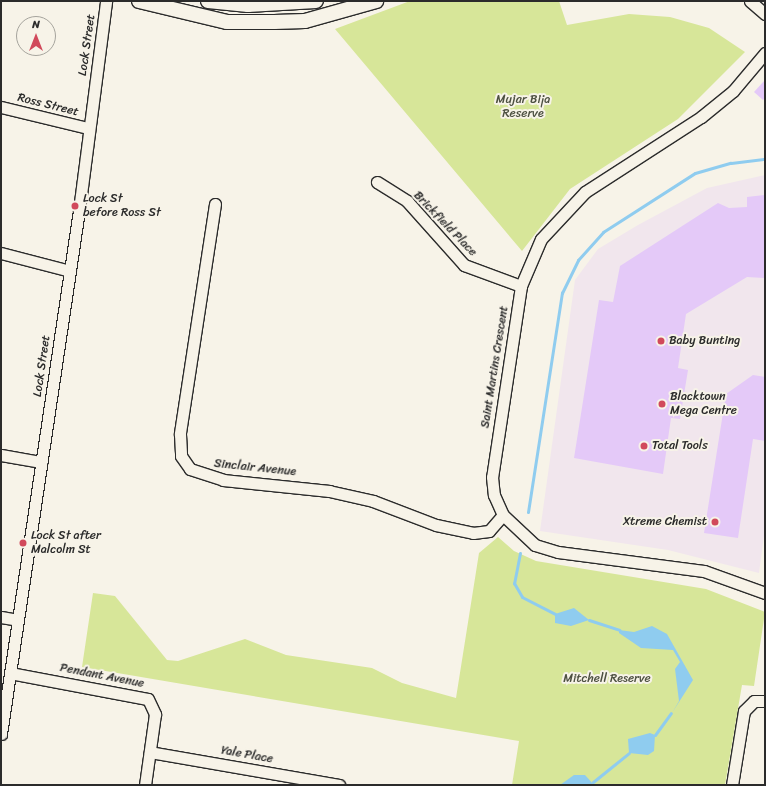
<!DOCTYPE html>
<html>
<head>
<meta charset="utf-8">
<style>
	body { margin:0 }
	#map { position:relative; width:766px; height:786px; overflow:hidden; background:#f7f3e8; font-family:Sriracha,sans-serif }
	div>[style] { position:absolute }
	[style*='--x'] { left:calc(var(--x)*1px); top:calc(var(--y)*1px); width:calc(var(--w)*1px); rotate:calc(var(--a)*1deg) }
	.built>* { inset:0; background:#f1e6ed }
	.green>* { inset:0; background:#d7e699 }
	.water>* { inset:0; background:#8fccef }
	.stream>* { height:3px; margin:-1.5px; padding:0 1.5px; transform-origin:1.5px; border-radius:1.5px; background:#8fccef }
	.building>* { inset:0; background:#e4c9f8 }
	.roads { filter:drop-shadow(1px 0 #2b2b2b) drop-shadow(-1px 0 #2b2b2b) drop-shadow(0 1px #2b2b2b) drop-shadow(0 -1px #2b2b2b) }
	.minor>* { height:11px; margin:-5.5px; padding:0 5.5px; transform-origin:5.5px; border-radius:5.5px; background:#f7f3e8 }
	.major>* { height:14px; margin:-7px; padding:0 7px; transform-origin:7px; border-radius:7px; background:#f7f3e8 }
	.dots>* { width:11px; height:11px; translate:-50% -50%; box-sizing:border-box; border:2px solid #f7f3e8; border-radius:50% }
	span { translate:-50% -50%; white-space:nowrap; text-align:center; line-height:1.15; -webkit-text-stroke:4px #f7f3e8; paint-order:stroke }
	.street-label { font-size:12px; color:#2b2b2b }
	.park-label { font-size:12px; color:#4d5041 }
	.poi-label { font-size:12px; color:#2b2b2b }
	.left { translate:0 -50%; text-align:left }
	.right { translate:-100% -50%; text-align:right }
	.frame { position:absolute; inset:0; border:2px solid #2b2b2b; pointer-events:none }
	.north { position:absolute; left:16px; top:16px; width:40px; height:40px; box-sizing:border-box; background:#f7f3e8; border:1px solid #a5a39c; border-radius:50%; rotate:0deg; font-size:11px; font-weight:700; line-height:16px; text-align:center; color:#2b2b2b }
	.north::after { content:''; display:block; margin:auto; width:14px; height:18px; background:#d1495b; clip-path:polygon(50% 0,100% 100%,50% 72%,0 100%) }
</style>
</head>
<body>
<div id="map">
	<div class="built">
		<i style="clip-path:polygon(765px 175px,765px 528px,759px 573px,668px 550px,540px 531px,575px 280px,598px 249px,638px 225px,707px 188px)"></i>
	</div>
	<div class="green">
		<i style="clip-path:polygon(410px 1px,559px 1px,567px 25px,629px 14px,670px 17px,709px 28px,745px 52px,678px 119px,570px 189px,522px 251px,335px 29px)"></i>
		<i style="clip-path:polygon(498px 537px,514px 551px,536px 561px,706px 589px,765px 612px,754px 686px,742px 685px,725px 785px,512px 785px,519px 741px,82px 667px,93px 593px,115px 596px,167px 660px,178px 661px,245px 639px,286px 655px,372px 668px,402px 683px,456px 698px,479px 553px)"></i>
	</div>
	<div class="water">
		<i style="clip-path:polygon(574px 608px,589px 620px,571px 626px,555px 623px,555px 614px)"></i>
		<i style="clip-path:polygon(652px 626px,667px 634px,693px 680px,672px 713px,679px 701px,675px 669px,680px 662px,673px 650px,641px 648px,619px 633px,619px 630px,634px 632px)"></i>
		<i style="clip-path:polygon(650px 733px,655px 735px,654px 751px,648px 755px,629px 753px,628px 739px)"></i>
		<i style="clip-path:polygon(574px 775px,585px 775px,594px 785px,560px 785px)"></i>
	</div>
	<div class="stream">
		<i style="--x:528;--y:512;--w:222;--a:-81.2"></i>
		<i style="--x:562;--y:293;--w:37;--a:-64"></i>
		<i style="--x:578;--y:260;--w:38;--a:-48"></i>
		<i style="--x:603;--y:232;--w:109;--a:-32.7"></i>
		<i style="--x:695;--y:173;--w:37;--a:-16"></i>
		<i style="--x:731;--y:163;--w:34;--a:-7"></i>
		<i style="--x:520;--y:553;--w:31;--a:101"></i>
		<i style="--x:514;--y:583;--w:16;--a:60"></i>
		<i style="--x:522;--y:597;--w:37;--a:27"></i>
		<i style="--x:589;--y:620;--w:32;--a:18"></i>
		<i style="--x:655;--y:735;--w:27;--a:-54"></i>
		<i style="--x:593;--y:782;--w:46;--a:-38.9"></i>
	</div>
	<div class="building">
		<i style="clip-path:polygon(765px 80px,765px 98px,763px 100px,754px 92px)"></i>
		<i style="clip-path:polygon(765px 195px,765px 278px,747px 277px,686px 314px,678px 368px,688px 370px,680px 419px,671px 418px,663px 474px,574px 458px,599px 300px,613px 302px,620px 266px,718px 203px,729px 208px,747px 207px,747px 197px)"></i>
		<i style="clip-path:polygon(753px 375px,765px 377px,765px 441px,753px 439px,738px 538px,704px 533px,726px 394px)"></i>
	</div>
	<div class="roads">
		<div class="minor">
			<i style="--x:750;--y:1;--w:20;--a:41"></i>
			<i style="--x:765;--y:53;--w:50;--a:130.1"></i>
			<i style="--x:733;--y:91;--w:41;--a:140.9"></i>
			<i style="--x:701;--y:117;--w:138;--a:147.1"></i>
			<i style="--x:585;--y:192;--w:64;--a:133.1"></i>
			<i style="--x:541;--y:239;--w:51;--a:113.1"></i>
			<i style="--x:521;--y:286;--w:193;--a:98.6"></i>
			<i style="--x:492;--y:477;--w:18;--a:84"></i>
			<i style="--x:494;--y:495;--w:22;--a:66"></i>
			<i style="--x:503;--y:515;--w:44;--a:43.2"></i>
			<i style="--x:535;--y:545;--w:24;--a:17"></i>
			<i style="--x:558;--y:552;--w:147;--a:7.4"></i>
			<i style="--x:704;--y:571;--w:65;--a:19.8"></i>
			<i style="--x:1;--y:107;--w:89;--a:13.6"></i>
			<i style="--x:377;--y:182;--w:36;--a:32"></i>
			<i style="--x:407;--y:201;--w:86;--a:48.3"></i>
			<i style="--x:464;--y:265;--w:61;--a:20.2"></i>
			<i style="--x:215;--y:204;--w:233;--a:98.7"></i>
			<i style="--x:180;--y:434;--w:22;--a:87"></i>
			<i style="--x:181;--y:456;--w:16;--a:55"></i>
			<i style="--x:190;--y:469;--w:35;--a:18"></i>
			<i style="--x:223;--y:480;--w:107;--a:5.9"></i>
			<i style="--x:329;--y:491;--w:45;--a:12.8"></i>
			<i style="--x:373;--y:501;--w:67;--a:20.9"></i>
			<i style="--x:436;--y:525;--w:38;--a:12"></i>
			<i style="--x:473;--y:533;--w:16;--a:-7"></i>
			<i style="--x:489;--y:531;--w:21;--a:-49"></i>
			<i style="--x:1;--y:253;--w:71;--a:14.6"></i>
			<i style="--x:1;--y:455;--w:41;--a:9.9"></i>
			<i style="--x:1;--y:617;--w:17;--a:10"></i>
			<i style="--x:10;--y:673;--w:140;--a:10.7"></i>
			<i style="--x:148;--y:699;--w:17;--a:65"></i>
			<i style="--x:155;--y:714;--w:72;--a:98"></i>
			<i style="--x:1;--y:734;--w:530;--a:-81.53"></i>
			<i style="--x:79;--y:210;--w:211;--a:-82.6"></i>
			<i style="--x:150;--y:752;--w:192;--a:9.9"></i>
			<i style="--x:732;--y:785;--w:75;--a:-80.8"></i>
			<i style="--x:744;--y:711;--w:14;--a:-45"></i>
			<i style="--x:754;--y:701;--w:11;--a:0"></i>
		</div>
		<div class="major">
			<i style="--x:139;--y:1;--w:90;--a:13.4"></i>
			<i style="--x:227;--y:22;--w:47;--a:0"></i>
			<i style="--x:274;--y:22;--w:31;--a:-2"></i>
			<i style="--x:305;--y:21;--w:74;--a:-15.7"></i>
			<i style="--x:208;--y:1;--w:40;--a:5.7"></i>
			<i style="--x:248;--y:5;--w:68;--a:-3.4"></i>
		</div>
	</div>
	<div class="dots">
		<i style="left:75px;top:206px;background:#d1495b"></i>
		<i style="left:661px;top:341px;background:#d1495b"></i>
		<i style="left:662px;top:404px;background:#d1495b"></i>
		<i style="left:644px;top:446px;background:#d1495b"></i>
		<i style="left:715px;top:522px;background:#d1495b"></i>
		<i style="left:23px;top:543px;background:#d1495b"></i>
	</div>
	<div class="street-label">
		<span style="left:87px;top:45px;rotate:-82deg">Lock Street</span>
		<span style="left:48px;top:105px;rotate:14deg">Ross Street</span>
		<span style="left:445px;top:224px;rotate:46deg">Brickfield Place</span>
		<span style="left:42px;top:366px;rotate:-82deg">Lock Street</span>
		<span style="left:495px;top:367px;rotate:-81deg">Saint Martins Crescent</span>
		<span style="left:255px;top:468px;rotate:6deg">Sinclair Avenue</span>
		<span style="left:102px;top:676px;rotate:11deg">Pendant Avenue</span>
		<span style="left:247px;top:755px;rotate:10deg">Yale Place</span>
	</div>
	<div class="park-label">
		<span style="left:523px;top:107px">Mujar Bija<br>Reserve</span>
		<span style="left:607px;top:679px">Mitchell Reserve</span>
	</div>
	<div class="poi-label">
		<span class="left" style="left:83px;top:206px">Lock St<br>before Ross St</span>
		<span class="left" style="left:669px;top:341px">Baby Bunting</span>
		<span class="left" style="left:670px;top:404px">Blacktown<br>Mega Centre</span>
		<span class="left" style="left:652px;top:446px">Total Tools</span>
		<span class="right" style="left:707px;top:522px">Xtreme Chemist</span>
		<span class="left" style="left:31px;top:543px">Lock St after<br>Malcolm St</span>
	</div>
	<div class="frame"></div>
	<div class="north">N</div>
</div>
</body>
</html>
